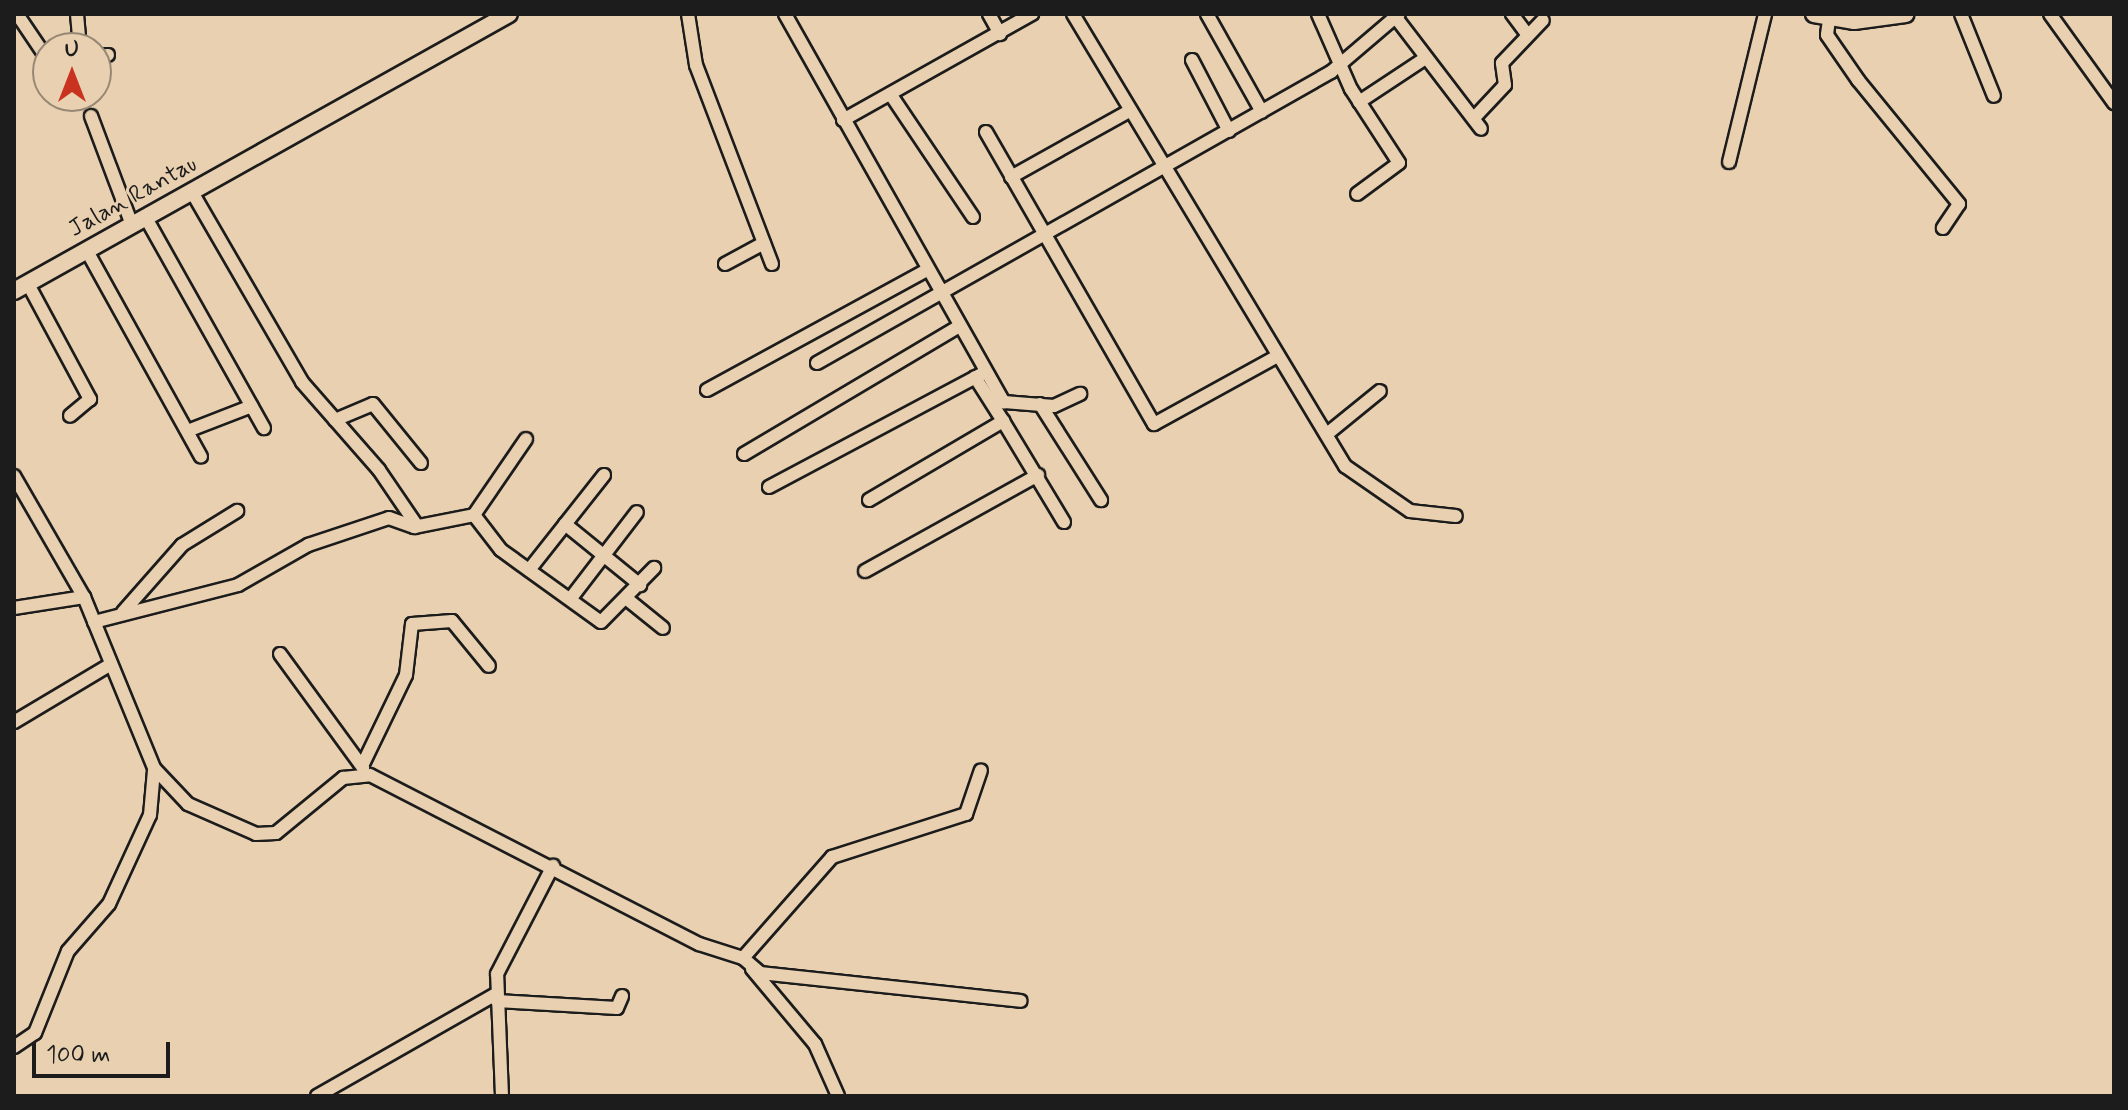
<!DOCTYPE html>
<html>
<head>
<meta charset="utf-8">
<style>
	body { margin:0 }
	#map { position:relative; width:2128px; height:1110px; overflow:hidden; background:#e8d0b0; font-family:Mynerve,sans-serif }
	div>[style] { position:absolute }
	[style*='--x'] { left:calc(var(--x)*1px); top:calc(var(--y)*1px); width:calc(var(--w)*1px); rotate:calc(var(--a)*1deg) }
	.roads { filter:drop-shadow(2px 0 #1c1c1c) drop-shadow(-2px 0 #1c1c1c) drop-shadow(0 2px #1c1c1c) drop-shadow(0 -2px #1c1c1c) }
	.minor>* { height:12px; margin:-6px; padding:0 6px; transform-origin:6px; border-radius:6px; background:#e8d0b0 }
	.major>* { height:16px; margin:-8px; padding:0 8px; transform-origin:8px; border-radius:8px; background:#e8d0b0 }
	span { translate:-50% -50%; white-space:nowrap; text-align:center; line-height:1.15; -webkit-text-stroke:6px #e8d0b0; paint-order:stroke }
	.street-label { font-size:24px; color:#1c1c1c }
	.frame { position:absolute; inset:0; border:16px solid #1c1c1c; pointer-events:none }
	.north { position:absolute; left:32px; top:32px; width:80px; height:80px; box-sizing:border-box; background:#e8d0b0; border:2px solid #968875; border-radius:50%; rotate:0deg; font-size:22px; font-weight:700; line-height:32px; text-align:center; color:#1c1c1c }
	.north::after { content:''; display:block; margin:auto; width:28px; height:36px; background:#c8321e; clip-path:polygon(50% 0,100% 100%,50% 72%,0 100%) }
	.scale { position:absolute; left:32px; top:1042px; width:138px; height:36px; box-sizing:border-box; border:4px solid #1c1c1c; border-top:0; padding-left:10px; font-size:24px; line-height:28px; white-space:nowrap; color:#1c1c1c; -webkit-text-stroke:6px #e8d0b0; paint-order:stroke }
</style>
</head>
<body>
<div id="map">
	<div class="roads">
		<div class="minor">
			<i style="--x:17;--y:14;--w:55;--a:56"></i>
			<i style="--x:77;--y:14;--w:34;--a:85"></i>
			<i style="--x:688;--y:14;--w:52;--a:81.1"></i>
			<i style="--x:696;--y:65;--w:213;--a:69.1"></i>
			<i style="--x:785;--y:14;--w:446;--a:60.6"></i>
			<i style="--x:1004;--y:402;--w:50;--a:4.6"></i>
			<i style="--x:1054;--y:406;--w:29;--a:-25"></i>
			<i style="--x:989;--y:14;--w:23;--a:61"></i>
			<i style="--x:1073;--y:14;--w:528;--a:58.96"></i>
			<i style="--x:1345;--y:466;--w:79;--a:34.7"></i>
			<i style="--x:1410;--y:511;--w:46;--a:6.2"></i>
			<i style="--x:1207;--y:14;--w:112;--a:60.7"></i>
			<i style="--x:1318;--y:14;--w:82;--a:66.3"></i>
			<i style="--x:1351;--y:89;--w:88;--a:57"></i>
			<i style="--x:1399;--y:163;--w:52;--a:143.6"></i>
			<i style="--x:1512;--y:14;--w:26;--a:53"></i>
			<i style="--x:1961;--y:14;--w:88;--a:68.1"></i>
			<i style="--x:2050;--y:14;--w:110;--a:54.3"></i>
			<i style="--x:1397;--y:19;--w:138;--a:52.6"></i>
			<i style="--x:1829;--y:20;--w:15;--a:98"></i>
			<i style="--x:1827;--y:35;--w:55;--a:55.4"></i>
			<i style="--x:1858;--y:80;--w:160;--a:50.8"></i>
			<i style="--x:1959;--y:204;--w:29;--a:124"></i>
			<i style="--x:96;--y:56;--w:12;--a:-5"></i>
			<i style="--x:1192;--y:60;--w:80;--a:62.5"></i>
			<i style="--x:891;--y:95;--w:147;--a:56.1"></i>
			<i style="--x:1359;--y:102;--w:78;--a:-33.5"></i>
			<i style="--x:91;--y:116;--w:116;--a:69.4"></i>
			<i style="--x:1474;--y:118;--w:45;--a:-46.8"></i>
			<i style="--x:1505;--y:85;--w:22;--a:-98"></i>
			<i style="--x:1502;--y:63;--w:59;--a:-46.4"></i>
			<i style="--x:843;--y:120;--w:217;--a:-29.3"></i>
			<i style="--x:986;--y:132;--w:337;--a:60.1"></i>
			<i style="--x:1154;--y:424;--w:139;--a:-28.8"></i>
			<i style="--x:1729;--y:162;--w:152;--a:-76.3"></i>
			<i style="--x:1011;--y:177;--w:135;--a:-29.2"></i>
			<i style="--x:192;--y:192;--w:220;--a:59.9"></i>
			<i style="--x:302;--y:382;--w:117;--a:48.8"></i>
			<i style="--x:379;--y:470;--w:68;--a:55.8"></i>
			<i style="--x:146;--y:218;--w:241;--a:60.7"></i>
			<i style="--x:87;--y:251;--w:235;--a:61"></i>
			<i style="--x:725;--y:264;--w:44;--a:-28.3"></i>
			<i style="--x:28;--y:284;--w:131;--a:61.7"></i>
			<i style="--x:90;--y:399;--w:26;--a:140"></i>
			<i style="--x:817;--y:363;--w:591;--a:-29.52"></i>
			<i style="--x:1331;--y:72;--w:89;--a:-40.5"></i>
			<i style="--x:707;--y:390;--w:251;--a:-28.6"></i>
			<i style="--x:1040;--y:404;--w:114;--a:57.6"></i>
			<i style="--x:335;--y:420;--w:41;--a:-22.8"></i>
			<i style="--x:373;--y:404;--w:76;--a:50.9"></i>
			<i style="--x:1003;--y:421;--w:118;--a:58.9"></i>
			<i style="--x:190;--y:430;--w:66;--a:-21.2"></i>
			<i style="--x:1327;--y:434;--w:68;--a:-39.1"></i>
			<i style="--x:744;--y:454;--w:249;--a:-30.7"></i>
			<i style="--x:14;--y:476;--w:140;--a:60"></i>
			<i style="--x:84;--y:597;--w:185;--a:67.7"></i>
			<i style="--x:154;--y:768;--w:50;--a:46.6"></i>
			<i style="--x:188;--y:804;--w:74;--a:23.8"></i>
			<i style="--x:256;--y:834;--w:20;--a:-3"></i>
			<i style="--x:276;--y:833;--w:87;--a:-39.4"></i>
			<i style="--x:343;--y:778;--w:27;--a:-6"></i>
			<i style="--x:370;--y:775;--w:370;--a:27.2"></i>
			<i style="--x:699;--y:944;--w:46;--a:17.7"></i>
			<i style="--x:743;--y:958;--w:23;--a:41"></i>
			<i style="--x:760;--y:973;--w:262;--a:6.1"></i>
			<i style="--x:769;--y:487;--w:245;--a:-28"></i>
			<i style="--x:869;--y:500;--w:156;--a:-30.5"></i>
			<i style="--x:1003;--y:421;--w:52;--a:-122.5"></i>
			<i style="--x:474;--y:515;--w:92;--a:-55.6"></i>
			<i style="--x:565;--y:524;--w:97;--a:39.1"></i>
			<i style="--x:529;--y:570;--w:121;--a:-51.7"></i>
			<i style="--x:865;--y:571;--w:198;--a:-29"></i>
			<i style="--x:571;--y:598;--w:108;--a:-52.5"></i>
			<i style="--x:627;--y:599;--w:46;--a:38.9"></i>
			<i style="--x:14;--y:608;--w:71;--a:-8.9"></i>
			<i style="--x:123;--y:612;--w:89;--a:-48.6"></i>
			<i style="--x:182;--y:545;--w:65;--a:-31.7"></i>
			<i style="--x:94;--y:622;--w:149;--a:-14.4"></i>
			<i style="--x:238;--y:585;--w:81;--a:-29.7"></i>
			<i style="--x:308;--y:545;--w:85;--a:-18.4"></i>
			<i style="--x:389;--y:518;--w:27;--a:20"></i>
			<i style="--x:414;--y:527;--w:61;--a:-11.3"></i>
			<i style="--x:474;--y:515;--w:44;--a:52.4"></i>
			<i style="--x:501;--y:550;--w:123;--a:35.8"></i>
			<i style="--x:601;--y:622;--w:76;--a:-45.5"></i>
			<i style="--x:280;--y:654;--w:141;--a:53.9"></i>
			<i style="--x:14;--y:722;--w:109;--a:-30.8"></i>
			<i style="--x:363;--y:764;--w:99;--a:-64.2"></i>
			<i style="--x:406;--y:675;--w:51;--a:-83.3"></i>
			<i style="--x:412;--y:624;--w:40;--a:-4.3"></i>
			<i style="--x:452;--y:621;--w:58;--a:50.6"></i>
			<i style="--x:743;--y:958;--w:135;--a:-48.6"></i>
			<i style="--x:832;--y:857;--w:141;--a:-17.8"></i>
			<i style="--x:966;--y:814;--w:46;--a:-71.2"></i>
			<i style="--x:752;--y:969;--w:98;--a:50"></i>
			<i style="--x:815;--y:1044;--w:57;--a:66.1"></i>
			<i style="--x:497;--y:1001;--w:120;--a:3.3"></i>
			<i style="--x:617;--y:1008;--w:13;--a:-67"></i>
			<i style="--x:14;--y:1047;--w:25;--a:-34"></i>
			<i style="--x:35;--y:1033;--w:88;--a:-68.1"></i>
			<i style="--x:68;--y:951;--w:62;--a:-48.9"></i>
			<i style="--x:109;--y:904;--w:98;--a:-65.3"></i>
			<i style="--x:150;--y:815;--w:45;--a:-84.9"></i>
			<i style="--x:317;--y:1096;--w:204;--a:-29.7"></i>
			<i style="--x:502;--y:1096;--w:122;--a:-92.3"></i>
			<i style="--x:497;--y:974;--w:122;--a:-62.6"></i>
		</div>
		<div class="major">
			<i style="--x:1814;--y:14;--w:41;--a:9.9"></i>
			<i style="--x:1854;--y:21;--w:52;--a:-7.7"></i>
			<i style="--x:14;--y:291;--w:567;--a:-29.23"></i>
		</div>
	</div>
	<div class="street-label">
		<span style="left:133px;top:197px;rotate:-29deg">Jalan Rantau</span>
	</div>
	<div class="frame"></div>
	<div class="north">U</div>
	<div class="scale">100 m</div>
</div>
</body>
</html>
